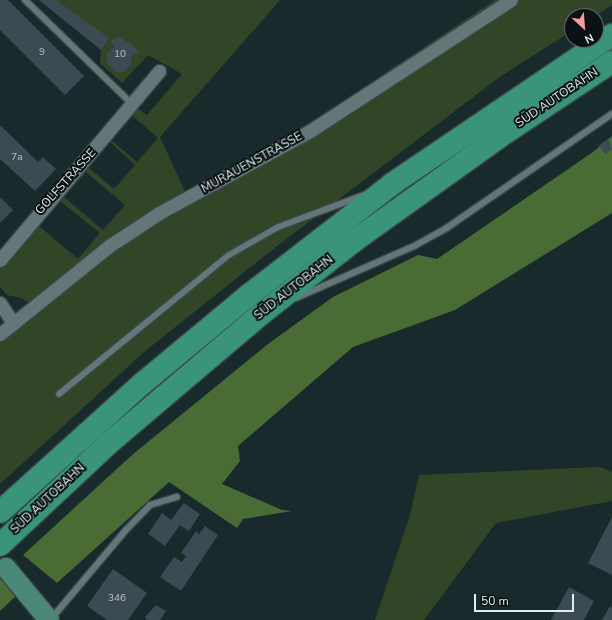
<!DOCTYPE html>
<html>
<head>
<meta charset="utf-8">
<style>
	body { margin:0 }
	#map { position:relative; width:612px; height:620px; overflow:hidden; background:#182a2c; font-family:"Nunito Sans",sans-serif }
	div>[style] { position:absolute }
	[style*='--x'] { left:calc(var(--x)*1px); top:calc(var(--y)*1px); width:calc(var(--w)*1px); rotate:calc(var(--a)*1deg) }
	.green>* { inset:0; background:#324627 }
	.forest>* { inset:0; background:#496b34 }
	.building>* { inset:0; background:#3c4a53 }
	.roads { filter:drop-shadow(1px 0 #394748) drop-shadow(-1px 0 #394748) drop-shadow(0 1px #394748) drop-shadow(0 -1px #394748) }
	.service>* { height:6px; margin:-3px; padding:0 3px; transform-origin:3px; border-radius:3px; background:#637779 }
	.minor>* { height:13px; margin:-6.5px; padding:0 6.5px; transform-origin:6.5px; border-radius:6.5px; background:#637779 }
	.primary>* { height:20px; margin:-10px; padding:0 10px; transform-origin:10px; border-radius:10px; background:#4a8879 }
	.motorway>* { height:22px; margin:-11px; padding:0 11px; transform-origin:11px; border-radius:11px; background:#3a9479 }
	span { translate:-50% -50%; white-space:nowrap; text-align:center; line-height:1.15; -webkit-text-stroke:4px #091112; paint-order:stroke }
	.number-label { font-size:10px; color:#b8c4c7 }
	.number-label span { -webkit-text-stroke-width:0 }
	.street-label { font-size:12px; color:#e2edee }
	.north { position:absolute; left:564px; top:8px; width:40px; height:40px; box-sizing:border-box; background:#091112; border:1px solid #60696a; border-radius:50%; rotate:154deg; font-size:11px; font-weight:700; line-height:16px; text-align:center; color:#e2edee }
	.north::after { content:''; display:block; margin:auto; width:14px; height:18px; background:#f59b9d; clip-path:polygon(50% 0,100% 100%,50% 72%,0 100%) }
	.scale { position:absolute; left:474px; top:594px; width:100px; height:18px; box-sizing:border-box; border:2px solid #e2edee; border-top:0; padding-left:5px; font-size:12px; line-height:14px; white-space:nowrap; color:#e2edee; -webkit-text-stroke:3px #091112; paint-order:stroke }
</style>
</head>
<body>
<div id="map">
	<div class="green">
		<i style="clip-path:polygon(evenodd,39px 0,280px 0,160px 137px,188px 198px,301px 129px,495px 0,612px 0,612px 5px,595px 16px,572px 16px,572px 31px,501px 76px,272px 250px,144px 352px,0 484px,0 334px,34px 306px,21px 298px,7px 295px,0 287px,0 260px,132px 104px,147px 115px,182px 74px,148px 55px,122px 83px,100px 63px,101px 50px,39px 0,133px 116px,158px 138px,137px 162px,111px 140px,133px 116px,39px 0,110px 142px,135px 165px,114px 189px,88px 167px,110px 142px,39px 0,86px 172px,125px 205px,103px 230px,64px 197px,86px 172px,39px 0,60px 201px,100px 233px,78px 259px,39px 226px,60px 201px)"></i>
		<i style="clip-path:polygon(600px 467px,612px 472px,612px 501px,496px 523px,424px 620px,375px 620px,410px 515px,419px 475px)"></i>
	</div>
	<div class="forest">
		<i style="clip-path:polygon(612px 136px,612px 213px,455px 310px,353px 347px,238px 446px,240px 461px,222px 484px,282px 510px,292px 511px,243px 519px,237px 528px,169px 482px,57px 583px,23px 555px,132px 455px,268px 344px,333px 297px,418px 255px,437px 259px,593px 152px)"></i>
		<i style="clip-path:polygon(0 577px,17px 595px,0 611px)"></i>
	</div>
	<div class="building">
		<i style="clip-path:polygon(0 0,8px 0,84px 76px,65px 95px,0 30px)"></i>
		<i style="clip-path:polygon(39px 0,56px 0,109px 38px,101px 50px)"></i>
		<i style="clip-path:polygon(119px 37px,133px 45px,139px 52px,132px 56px,131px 65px,124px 72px,115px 72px,107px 63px,107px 54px,114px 47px,111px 40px)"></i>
		<i style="clip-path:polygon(0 125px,38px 162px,43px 157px,56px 169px,35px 191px,0 159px)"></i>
		<i style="clip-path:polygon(608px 139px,612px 149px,605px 154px,599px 145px)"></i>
		<i style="clip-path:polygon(0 197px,13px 210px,0 223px)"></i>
		<i style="clip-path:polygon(184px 503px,200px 514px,189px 531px,180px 525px,165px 546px,148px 534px,162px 513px,171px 520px)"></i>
		<i style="clip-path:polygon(612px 517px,612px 575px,588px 563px)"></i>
		<i style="clip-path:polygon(205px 526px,218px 535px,181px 591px,160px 577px,174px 557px,182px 562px,186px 556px,181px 553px,196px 531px,199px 534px)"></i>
		<i style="clip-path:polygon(113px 569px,147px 593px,128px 620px,107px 620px,87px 606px)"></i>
		<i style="clip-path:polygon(569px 587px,594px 601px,584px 620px,551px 620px)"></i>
		<i style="clip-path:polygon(156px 605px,166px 611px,160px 620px,147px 620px,145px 617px)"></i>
		<i style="clip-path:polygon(610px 606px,612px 608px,612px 620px,602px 620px)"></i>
	</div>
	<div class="roads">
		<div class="service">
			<i style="--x:25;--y:0;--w:149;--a:44.2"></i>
			<i style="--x:296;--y:298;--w:131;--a:-23.8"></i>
			<i style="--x:416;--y:245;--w:37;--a:-29"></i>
			<i style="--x:448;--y:227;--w:199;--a:-34.6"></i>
			<i style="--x:59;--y:394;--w:220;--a:-39.3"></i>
			<i style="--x:229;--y:255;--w:56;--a:-29.7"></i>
			<i style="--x:278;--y:227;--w:92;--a:-20.4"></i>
			<i style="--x:51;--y:619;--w:116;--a:-49.9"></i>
			<i style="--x:126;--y:530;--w:35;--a:-46"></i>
			<i style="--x:150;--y:505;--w:28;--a:-17"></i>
		</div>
		<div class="minor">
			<i style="--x:0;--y:260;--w:247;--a:-49.9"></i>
			<i style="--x:0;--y:303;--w:24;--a:57"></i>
			<i style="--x:0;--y:334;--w:140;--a:-38.9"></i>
			<i style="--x:109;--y:246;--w:60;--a:-33.4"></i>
			<i style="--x:159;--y:213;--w:172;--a:-28.5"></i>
			<i style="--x:310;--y:131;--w:240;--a:-33.1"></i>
		</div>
		<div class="primary">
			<i style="--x:6;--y:568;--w:67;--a:50.4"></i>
		</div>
		<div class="motorway">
			<i style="--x:0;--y:512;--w:193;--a:-42.1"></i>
			<i style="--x:143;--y:383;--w:138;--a:-39.7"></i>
			<i style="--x:249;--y:295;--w:181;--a:-37.8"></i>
			<i style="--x:392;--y:184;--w:266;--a:-34.1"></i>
			<i style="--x:0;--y:545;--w:149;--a:-43.1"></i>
			<i style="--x:109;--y:443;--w:199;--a:-40.3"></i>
			<i style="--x:261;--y:314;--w:118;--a:-38.1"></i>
			<i style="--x:354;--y:241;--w:178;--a:-35.6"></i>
			<i style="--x:499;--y:137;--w:136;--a:-33.6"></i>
		</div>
	</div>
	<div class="number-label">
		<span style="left:42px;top:53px">9</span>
		<span style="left:120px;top:55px">10</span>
		<span style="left:17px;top:158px">7a</span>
		<span style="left:117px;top:599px">346</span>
	</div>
	<div class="street-label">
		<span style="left:557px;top:98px;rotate:-34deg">SÜD AUTOBAHN</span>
		<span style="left:252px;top:163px;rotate:-29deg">MURAUENSTRASSE</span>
		<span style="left:66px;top:182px;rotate:-48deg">GOLFSTRASSE</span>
		<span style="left:294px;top:288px;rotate:-38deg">SÜD AUTOBAHN</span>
		<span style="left:48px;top:499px;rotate:-43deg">SÜD AUTOBAHN</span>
	</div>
	<div class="north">N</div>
	<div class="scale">50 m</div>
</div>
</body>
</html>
